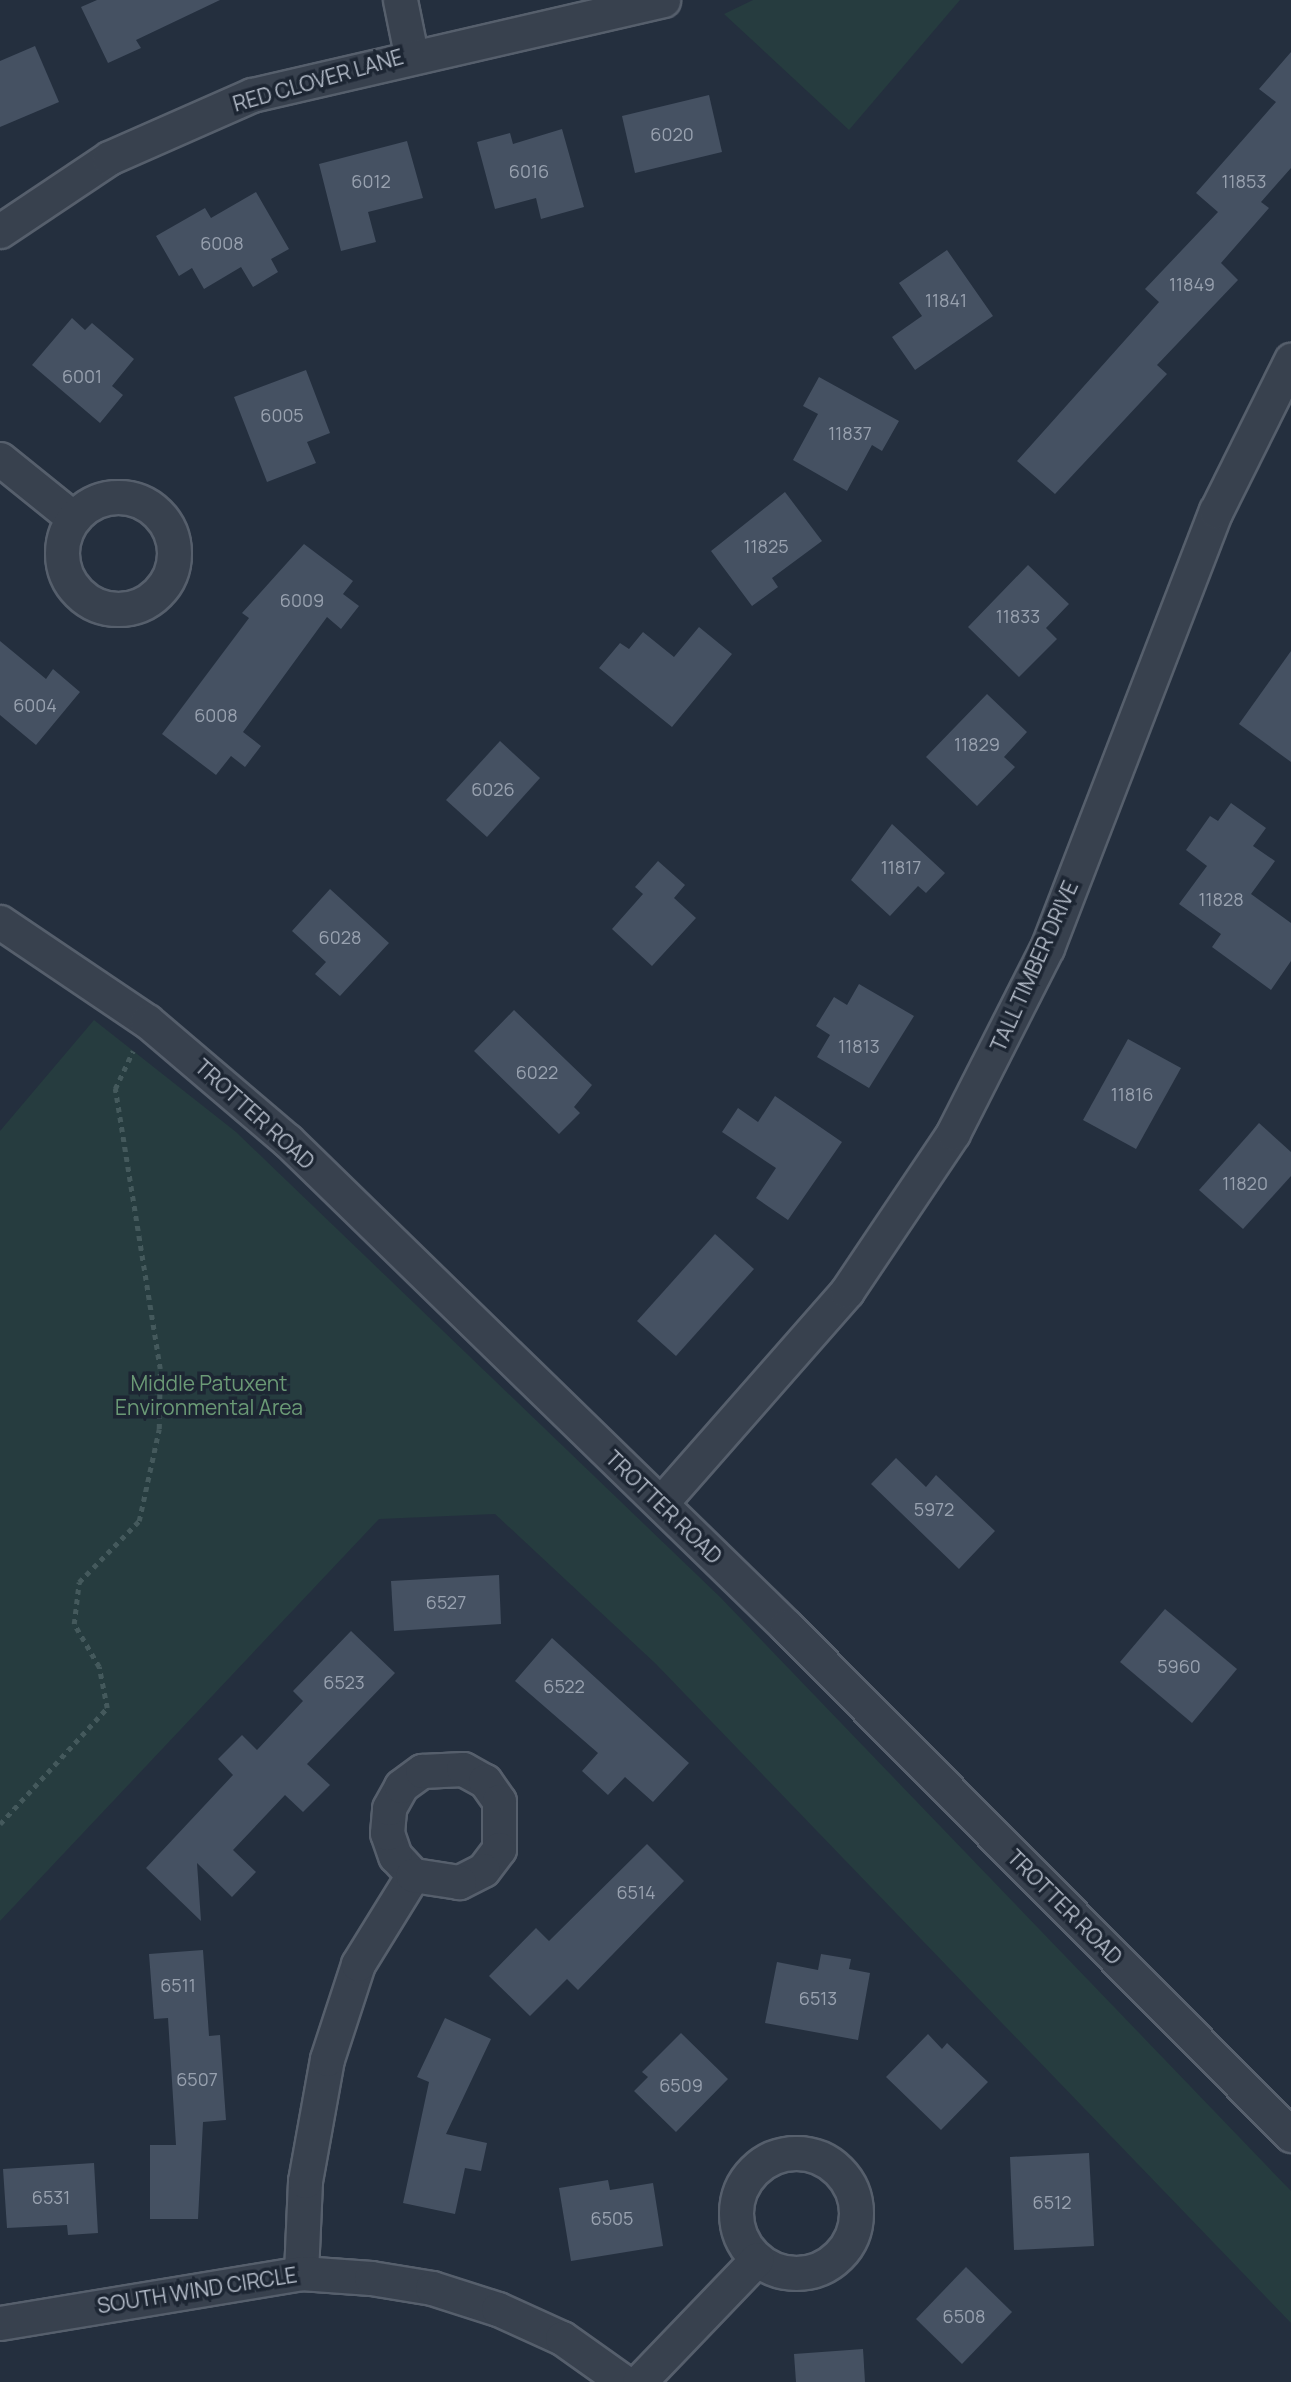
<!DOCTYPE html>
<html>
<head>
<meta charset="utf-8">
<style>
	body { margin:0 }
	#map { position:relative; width:1291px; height:2382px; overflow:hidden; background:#242f3e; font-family:Manrope,sans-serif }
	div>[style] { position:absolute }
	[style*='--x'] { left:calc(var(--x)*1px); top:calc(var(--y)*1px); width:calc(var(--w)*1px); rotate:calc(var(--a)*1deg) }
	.green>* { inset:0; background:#263c3f }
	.building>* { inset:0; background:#455162 }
	.path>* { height:4.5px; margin-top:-2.25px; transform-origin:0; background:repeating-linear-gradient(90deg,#44595c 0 5px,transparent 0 10px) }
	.roads { filter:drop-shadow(2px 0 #565f6c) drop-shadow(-2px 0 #565f6c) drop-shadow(0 2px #565f6c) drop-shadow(0 -2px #565f6c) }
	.minor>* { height:33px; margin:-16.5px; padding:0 16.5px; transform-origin:16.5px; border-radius:16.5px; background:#38414e }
	.minor>.ring { margin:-16.5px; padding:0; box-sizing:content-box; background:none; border:33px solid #38414e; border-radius:50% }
	span { translate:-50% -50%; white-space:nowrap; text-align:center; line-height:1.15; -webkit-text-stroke:7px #1d2633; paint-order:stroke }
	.number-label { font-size:18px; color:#98a1af }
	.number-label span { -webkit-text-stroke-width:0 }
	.street-label { font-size:21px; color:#b4bcc9 }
	.park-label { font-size:21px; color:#6b9a76 }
</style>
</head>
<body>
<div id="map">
	<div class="green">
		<i style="clip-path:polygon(753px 0,960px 0,849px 130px,724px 14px)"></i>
		<i style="clip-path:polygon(94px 1020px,236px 1132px,720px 1597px,1291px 2191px,1291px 2323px,656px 1664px,495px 1514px,379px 1519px,0 1921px,0 1131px)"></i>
	</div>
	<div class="building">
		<i style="clip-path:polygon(97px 0,220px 0,136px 40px,141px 48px,108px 63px,81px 7px)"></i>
		<i style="clip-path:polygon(35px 46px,59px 102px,0 127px,0 61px)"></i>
		<i style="clip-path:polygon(1291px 52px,1291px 168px,1261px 202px,1269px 208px,1221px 263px,1238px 280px,1157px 365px,1167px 374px,1055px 494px,1017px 461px,1159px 302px,1145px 289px,1218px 212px,1196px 193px,1276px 102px,1259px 89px)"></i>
		<i style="clip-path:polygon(709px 95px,722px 152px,635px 173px,622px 116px)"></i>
		<i style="clip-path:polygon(562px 129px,584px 207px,541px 219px,536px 198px,495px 209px,477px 142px,510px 133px,513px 144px)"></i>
		<i style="clip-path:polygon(407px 141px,423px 198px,368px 212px,376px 242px,341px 251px,319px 164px)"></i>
		<i style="clip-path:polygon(256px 192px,289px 249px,271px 259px,278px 272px,253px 287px,241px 267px,204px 289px,192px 268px,179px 276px,156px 236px,205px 208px,211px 218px)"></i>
		<i style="clip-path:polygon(947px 250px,993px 316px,915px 370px,892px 337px,922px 316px,899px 283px)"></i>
		<i style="clip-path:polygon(72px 318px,85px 330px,92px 323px,134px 359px,112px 386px,123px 395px,100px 423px,32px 365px)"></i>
		<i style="clip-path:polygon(306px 370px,330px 433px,307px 442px,316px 463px,267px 482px,234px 397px)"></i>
		<i style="clip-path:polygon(819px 377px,899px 421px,882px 451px,872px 445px,847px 491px,793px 460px,818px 414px,803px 406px)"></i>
		<i style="clip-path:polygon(785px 492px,822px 541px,772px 578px,778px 587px,752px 606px,711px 551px)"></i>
		<i style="clip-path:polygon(304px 544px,353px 581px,343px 594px,359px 606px,341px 629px,327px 617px,243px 732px,261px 746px,245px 767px,231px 756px,216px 775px,162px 734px,249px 618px,242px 613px)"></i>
		<i style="clip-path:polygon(1028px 565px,1069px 604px,1046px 628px,1057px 639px,1019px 677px,968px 627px)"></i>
		<i style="clip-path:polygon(699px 627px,732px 654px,672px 727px,599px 668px,620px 643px,629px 649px,643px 632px,674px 657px)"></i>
		<i style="clip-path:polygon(0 641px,46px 679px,53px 669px,80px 692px,36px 745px,0 715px)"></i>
		<i style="clip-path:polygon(1291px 651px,1291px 762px,1239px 724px)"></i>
		<i style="clip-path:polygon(987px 694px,1027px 732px,1004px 757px,1015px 767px,977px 806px,926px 757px)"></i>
		<i style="clip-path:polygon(500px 741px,540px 778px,487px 837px,446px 800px)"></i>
		<i style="clip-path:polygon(1231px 803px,1266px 828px,1253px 846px,1275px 861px,1251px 894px,1291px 923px,1291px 961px,1271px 990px,1212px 947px,1221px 934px,1179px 904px,1207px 866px,1186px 850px,1210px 816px,1218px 821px)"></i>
		<i style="clip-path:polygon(892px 824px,945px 873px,926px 893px,918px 886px,890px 916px,851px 880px)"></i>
		<i style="clip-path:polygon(658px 861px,685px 885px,674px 898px,696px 918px,652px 966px,612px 929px,643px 894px,635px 887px)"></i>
		<i style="clip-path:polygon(330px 889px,389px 943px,340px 996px,315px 974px,326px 962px,292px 931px)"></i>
		<i style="clip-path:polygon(859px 984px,914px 1016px,869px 1088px,817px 1057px,830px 1035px,816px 1026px,834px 997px,847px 1005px)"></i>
		<i style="clip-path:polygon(514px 1010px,592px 1085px,574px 1107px,580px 1113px,559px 1134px,474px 1051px)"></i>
		<i style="clip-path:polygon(1128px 1039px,1181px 1068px,1136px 1149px,1083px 1120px)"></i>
		<i style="clip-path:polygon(775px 1096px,842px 1142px,788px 1220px,756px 1198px,776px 1168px,722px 1132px,738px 1108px,758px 1122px)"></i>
		<i style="clip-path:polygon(1259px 1123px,1291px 1152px,1291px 1176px,1243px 1229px,1199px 1190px)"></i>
		<i style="clip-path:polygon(715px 1234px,754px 1269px,676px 1356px,637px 1321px)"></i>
		<i style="clip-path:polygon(896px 1458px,926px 1487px,936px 1475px,995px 1531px,959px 1569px,871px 1484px)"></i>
		<i style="clip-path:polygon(499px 1575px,501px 1624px,394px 1631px,391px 1581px)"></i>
		<i style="clip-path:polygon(1165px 1609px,1237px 1669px,1192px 1723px,1120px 1662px)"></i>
		<i style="clip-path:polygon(351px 1631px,395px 1673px,307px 1764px,330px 1785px,303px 1812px,285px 1795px,233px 1850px,256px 1872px,232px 1897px,197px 1863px,201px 1921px,146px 1868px,233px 1775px,218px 1759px,242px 1735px,257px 1750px,303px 1701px,293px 1691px)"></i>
		<i style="clip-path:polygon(552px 1638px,689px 1763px,653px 1802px,625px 1777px,608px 1795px,582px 1771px,598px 1753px,515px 1681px)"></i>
		<i style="clip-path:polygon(647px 1844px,684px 1881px,578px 1990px,567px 1979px,530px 2016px,489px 1976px,536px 1928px,549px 1941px)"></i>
		<i style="clip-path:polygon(203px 1950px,209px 2036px,220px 2035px,226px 2120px,203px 2122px,198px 2219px,150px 2219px,150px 2145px,176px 2145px,168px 2018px,154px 2019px,149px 1954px)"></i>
		<i style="clip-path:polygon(821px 1954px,851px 1959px,849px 1969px,870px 1973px,858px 2040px,765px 2023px,777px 1962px,818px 1970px)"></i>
		<i style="clip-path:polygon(445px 2018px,491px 2039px,446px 2134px,487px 2143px,481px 2171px,465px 2168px,455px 2214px,403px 2203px,429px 2082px,417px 2077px)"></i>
		<i style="clip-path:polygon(681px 2033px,728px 2079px,676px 2132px,634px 2091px,648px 2077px,642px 2072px)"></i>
		<i style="clip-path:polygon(928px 2034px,942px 2049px,947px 2043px,988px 2082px,941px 2130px,886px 2077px)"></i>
		<i style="clip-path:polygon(1089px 2153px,1094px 2246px,1014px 2250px,1010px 2157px)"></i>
		<i style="clip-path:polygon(94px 2163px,98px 2233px,68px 2235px,67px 2225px,7px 2228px,3px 2169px)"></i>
		<i style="clip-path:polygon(608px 2180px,610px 2190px,653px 2183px,663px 2246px,571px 2261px,559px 2188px)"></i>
		<i style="clip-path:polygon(966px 2267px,1012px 2312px,962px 2364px,916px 2319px)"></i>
		<i style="clip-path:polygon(863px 2349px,865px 2382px,796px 2382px,794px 2354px)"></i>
	</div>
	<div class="path">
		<i style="--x:0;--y:1824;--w:158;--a:-47.3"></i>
		<i style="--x:107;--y:1708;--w:42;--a:-101"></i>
		<i style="--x:99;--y:1667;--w:50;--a:-120.2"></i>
		<i style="--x:74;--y:1624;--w:42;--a:-83.2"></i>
		<i style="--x:79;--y:1582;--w:86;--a:-45.5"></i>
		<i style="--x:139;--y:1521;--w:94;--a:-77.7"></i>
		<i style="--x:159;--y:1429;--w:60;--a:-89"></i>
		<i style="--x:160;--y:1369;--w:284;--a:-99.1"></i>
		<i style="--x:115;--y:1089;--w:42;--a:-64.7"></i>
	</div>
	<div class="roads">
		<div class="minor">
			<i style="--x:400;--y:0;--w:55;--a:78.5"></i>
			<i style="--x:0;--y:231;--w:131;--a:-33.8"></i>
			<i style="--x:109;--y:158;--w:156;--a:-23.8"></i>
			<i style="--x:252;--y:95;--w:422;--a:-13"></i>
			<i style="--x:0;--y:459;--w:94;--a:38.9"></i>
			<i class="ring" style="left:62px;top:497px;width:79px;height:79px"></i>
			<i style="--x:0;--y:922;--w:177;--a:34"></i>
			<i style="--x:147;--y:1021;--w:184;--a:40.4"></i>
			<i style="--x:287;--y:1140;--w:697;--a:44.24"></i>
			<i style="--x:786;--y:1626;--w:717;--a:45.23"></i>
			<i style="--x:661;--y:1503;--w:282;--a:-48.7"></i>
			<i style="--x:847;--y:1291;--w:190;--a:-56.1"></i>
			<i style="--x:953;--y:1133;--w:208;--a:-63.1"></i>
			<i style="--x:1047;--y:948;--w:469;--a:-68.9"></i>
			<i style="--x:1216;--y:511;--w:169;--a:-63.6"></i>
			<i class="ring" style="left:736px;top:2153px;width:87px;height:87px"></i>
			<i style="--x:301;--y:2273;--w:92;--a:-87.5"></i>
			<i style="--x:305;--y:2181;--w:124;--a:-79.8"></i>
			<i style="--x:327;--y:2059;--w:100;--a:-71.9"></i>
			<i style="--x:358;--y:1964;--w:105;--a:-58.3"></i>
			<i style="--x:413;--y:1875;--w:26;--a:-133"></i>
			<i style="--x:395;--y:1856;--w:24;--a:-109"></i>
			<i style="--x:387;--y:1833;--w:25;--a:-85"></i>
			<i style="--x:389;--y:1808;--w:25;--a:-61"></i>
			<i style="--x:401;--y:1786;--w:26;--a:-36"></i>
			<i style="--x:422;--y:1771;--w:41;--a:-2.8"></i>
			<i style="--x:463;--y:1769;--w:25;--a:29"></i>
			<i style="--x:485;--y:1781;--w:24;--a:55"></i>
			<i style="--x:499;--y:1801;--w:48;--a:90"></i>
			<i style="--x:499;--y:1849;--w:26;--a:127"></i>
			<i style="--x:483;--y:1870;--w:27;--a:153"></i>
			<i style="--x:459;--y:1882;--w:47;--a:-171.3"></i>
			<i style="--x:0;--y:2323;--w:305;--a:-9.4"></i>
			<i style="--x:301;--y:2273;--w:70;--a:4.1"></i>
			<i style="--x:371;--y:2278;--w:62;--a:9.3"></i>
			<i style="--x:432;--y:2288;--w:69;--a:17.7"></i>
			<i style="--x:498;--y:2309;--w:70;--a:24.4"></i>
			<i style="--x:562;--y:2338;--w:76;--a:35.4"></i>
			<i style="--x:639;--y:2382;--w:170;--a:-46.2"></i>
		</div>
	</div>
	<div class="number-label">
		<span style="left:672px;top:134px">6020</span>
		<span style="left:529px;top:171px">6016</span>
		<span style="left:371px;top:181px">6012</span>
		<span style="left:1244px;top:181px">11853</span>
		<span style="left:222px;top:243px">6008</span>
		<span style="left:1192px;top:284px">11849</span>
		<span style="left:946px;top:300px">11841</span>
		<span style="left:82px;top:376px">6001</span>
		<span style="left:282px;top:415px">6005</span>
		<span style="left:850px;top:433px">11837</span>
		<span style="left:766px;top:546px">11825</span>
		<span style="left:302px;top:600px">6009</span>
		<span style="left:1018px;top:616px">11833</span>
		<span style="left:35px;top:705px">6004</span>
		<span style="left:216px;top:715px">6008</span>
		<span style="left:977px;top:744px">11829</span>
		<span style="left:493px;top:789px">6026</span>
		<span style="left:901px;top:867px">11817</span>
		<span style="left:1221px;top:899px">11828</span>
		<span style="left:340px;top:937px">6028</span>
		<span style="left:859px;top:1046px">11813</span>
		<span style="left:537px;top:1072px">6022</span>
		<span style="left:1132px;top:1094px">11816</span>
		<span style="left:1245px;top:1183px">11820</span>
		<span style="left:934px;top:1509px">5972</span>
		<span style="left:446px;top:1602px">6527</span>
		<span style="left:1179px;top:1666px">5960</span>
		<span style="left:344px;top:1682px">6523</span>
		<span style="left:564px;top:1686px">6522</span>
		<span style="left:636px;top:1892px">6514</span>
		<span style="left:178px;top:1985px">6511</span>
		<span style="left:818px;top:1998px">6513</span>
		<span style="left:197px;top:2079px">6507</span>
		<span style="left:681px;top:2085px">6509</span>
		<span style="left:51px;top:2197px">6531</span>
		<span style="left:1052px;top:2202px">6512</span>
		<span style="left:612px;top:2218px">6505</span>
		<span style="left:964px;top:2316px">6508</span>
	</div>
	<div class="street-label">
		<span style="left:318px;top:80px;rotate:-16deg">RED CLOVER LANE</span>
		<span style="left:1034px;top:966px;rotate:-66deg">TALL TIMBER DRIVE</span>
		<span style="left:255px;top:1114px;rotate:42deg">TROTTER ROAD</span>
		<span style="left:664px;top:1507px;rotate:44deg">TROTTER ROAD</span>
		<span style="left:1065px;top:1907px;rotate:45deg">TROTTER ROAD</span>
		<span style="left:197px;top:2290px;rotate:-9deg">SOUTH WIND CIRCLE</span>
	</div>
	<div class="park-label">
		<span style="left:209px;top:1395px">Middle Patuxent<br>Environmental Area</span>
	</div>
</div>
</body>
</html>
